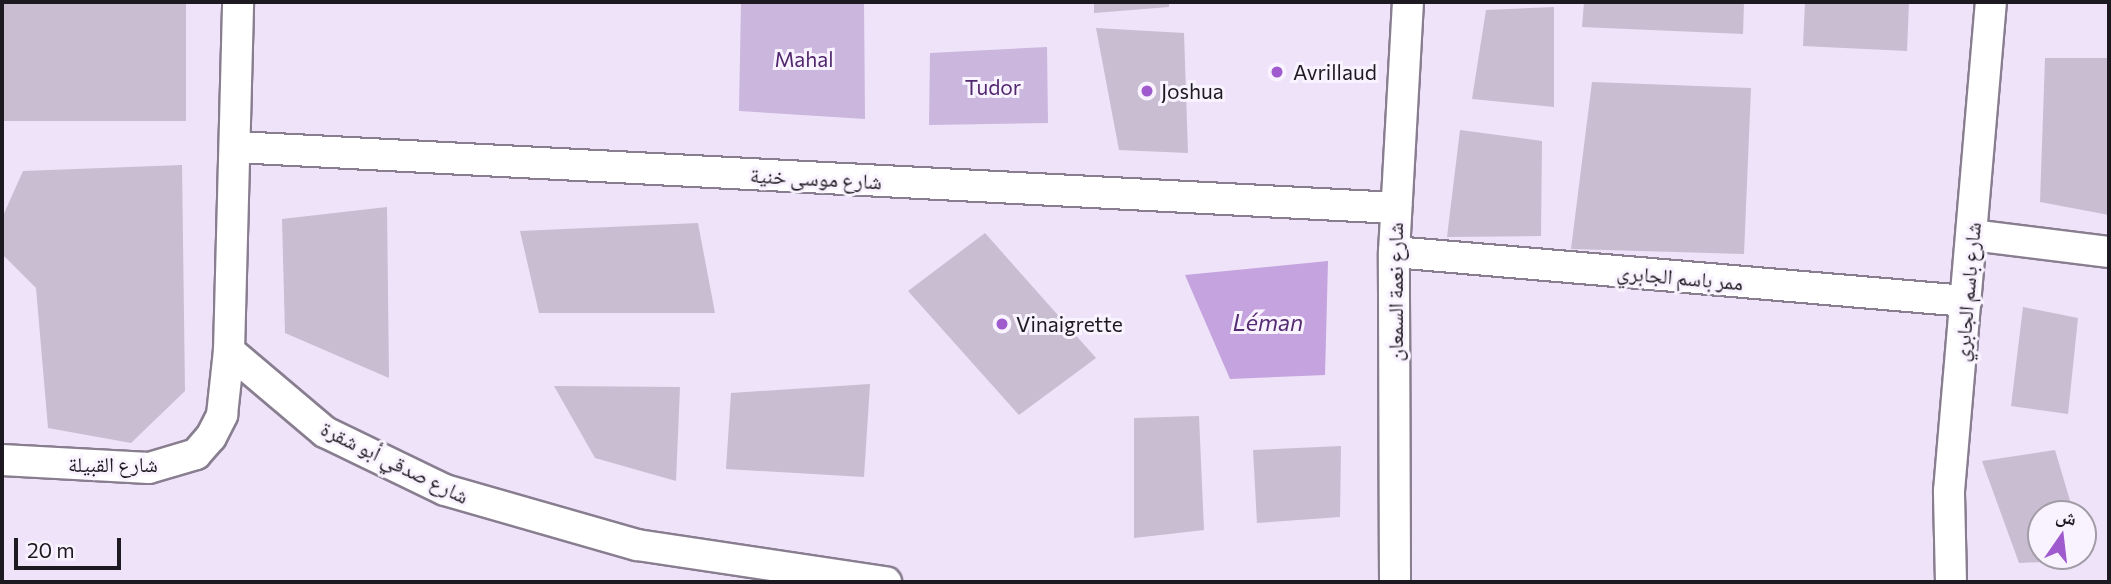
<!DOCTYPE html>
<html>
<head>
<meta charset="utf-8">
<style>
	body { margin:0 }
	#map { position:relative; width:2111px; height:584px; overflow:hidden; background:#eee3f8; font-family:Commissioner,"Noto Naskh Arabic",sans-serif }
	div>[style] { position:absolute }
	[style*='--x'] { left:calc(var(--x)*1px); top:calc(var(--y)*1px); width:calc(var(--w)*1px); rotate:calc(var(--a)*1deg) }
	.green>* { inset:0; background:#cbb6dd }
	.water>* { inset:0; background:#c4a3de }
	.building>* { inset:0; background:#c8bdd1 }
	.roads { filter:drop-shadow(2px 0 #887e90) drop-shadow(-2px 0 #887e90) drop-shadow(0 2px #887e90) drop-shadow(0 -2px #887e90) }
	.minor>* { height:30px; margin:-15px; padding:0 15px; transform-origin:15px; border-radius:15px; background:#fff }
	.dots>* { width:19px; height:19px; translate:-50% -50%; box-sizing:border-box; border:4px solid #f9f3ff; border-radius:50% }
	span { translate:-50% -50%; white-space:nowrap; text-align:center; line-height:1.15; -webkit-text-stroke:6px #f9f3ff; paint-order:stroke }
	.park-label { font-size:21px; color:#51276d }
	.poi-label { font-size:21px; color:#1d1920 }
	.left { translate:0 -50%; text-align:left }
	.street-label { font-size:21px; color:#1d1920 }
	.water-label { font-size:23px; color:#552c72; font-style:italic }
	.frame { position:absolute; inset:0; border:4px solid #1d1920; pointer-events:none }
	.north { position:absolute; left:2027px; top:500px; width:70px; height:70px; box-sizing:border-box; background:#f9f3ff; border:2px solid #a19ca6; border-radius:50%; rotate:14deg; font-size:19px; font-weight:700; line-height:28px; text-align:center; color:#1d1920 }
	.north::after { content:''; display:block; margin:auto; width:24px; height:32px; background:#9f5ace; clip-path:polygon(50% 0,100% 100%,50% 72%,0 100%) }
	.scale { position:absolute; left:14px; top:538px; width:107px; height:32px; box-sizing:border-box; border:4px solid #1d1920; border-top:0; padding-left:9px; font-size:21px; line-height:24px; white-space:nowrap; color:#1d1920; -webkit-text-stroke:5px #f9f3ff; paint-order:stroke }
</style>
</head>
<body>
<div id="map">
	<div class="green">
		<i style="clip-path:polygon(741px 2px,864px 2px,865px 119px,739px 111px)"></i>
		<i style="clip-path:polygon(1047px 47px,1048px 123px,929px 125px,930px 53px)"></i>
	</div>
	<div class="water">
		<i style="clip-path:polygon(1328px 261px,1325px 375px,1230px 379px,1185px 275px)"></i>
	</div>
	<div class="building">
		<i style="clip-path:polygon(2px 2px,186px 2px,186px 121px,2px 121px)"></i>
		<i style="clip-path:polygon(1094px 2px,1169px 2px,1169px 7px,1094px 13px)"></i>
		<i style="clip-path:polygon(1584px 2px,1744px 2px,1743px 34px,1582px 27px)"></i>
		<i style="clip-path:polygon(1805px 2px,1909px 2px,1907px 51px,1803px 46px)"></i>
		<i style="clip-path:polygon(1554px 7px,1554px 107px,1472px 99px,1486px 10px)"></i>
		<i style="clip-path:polygon(1096px 28px,1184px 33px,1188px 153px,1119px 150px)"></i>
		<i style="clip-path:polygon(2045px 58px,2109px 58px,2109px 215px,2040px 202px)"></i>
		<i style="clip-path:polygon(1592px 82px,1751px 88px,1744px 254px,1571px 249px)"></i>
		<i style="clip-path:polygon(1460px 130px,1542px 141px,1541px 236px,1447px 237px)"></i>
		<i style="clip-path:polygon(182px 165px,185px 391px,131px 443px,48px 428px,36px 288px,2px 254px,2px 218px,23px 171px)"></i>
		<i style="clip-path:polygon(387px 207px,389px 378px,285px 333px,282px 219px)"></i>
		<i style="clip-path:polygon(698px 223px,715px 313px,539px 313px,520px 231px)"></i>
		<i style="clip-path:polygon(985px 233px,1096px 358px,1019px 415px,908px 291px)"></i>
		<i style="clip-path:polygon(2023px 307px,2078px 318px,2068px 414px,2011px 406px)"></i>
		<i style="clip-path:polygon(870px 384px,864px 477px,726px 469px,731px 393px)"></i>
		<i style="clip-path:polygon(554px 386px,680px 387px,676px 481px,595px 458px)"></i>
		<i style="clip-path:polygon(1199px 416px,1204px 530px,1134px 538px,1134px 418px)"></i>
		<i style="clip-path:polygon(1341px 446px,1340px 517px,1257px 523px,1253px 450px)"></i>
		<i style="clip-path:polygon(2055px 450px,2074px 514px,2041px 514px,2041px 556px,2083px 556px,2084px 548px,2087px 560px,2019px 563px,1982px 461px)"></i>
	</div>
	<div class="roads">
		<div class="minor">
			<i style="--x:236;--y:147;--w:1162;--a:3.01"></i>
			<i style="--x:1972;--y:235;--w:138;--a:7.1"></i>
			<i style="--x:1394;--y:252;--w:574;--a:4.9"></i>
			<i style="--x:229;--y:351;--w:126;--a:40.2"></i>
			<i style="--x:325;--y:432;--w:133;--a:25.8"></i>
			<i style="--x:445;--y:490;--w:200;--a:16"></i>
			<i style="--x:637;--y:545;--w:252;--a:8.5"></i>
			<i style="--x:2;--y:460;--w:147;--a:3.1"></i>
			<i style="--x:149;--y:468;--w:49;--a:-16.6"></i>
			<i style="--x:196;--y:454;--w:23;--a:-49"></i>
			<i style="--x:211;--y:437;--w:25;--a:-63"></i>
			<i style="--x:222;--y:415;--w:64;--a:-83.8"></i>
			<i style="--x:229;--y:351;--w:349;--a:-88.5"></i>
			<i style="--x:1395;--y:582;--w:330;--a:-90.2"></i>
			<i style="--x:1394;--y:252;--w:250;--a:-86.8"></i>
			<i style="--x:1951;--y:582;--w:91;--a:-91.3"></i>
			<i style="--x:1949;--y:491;--w:491;--a:-85.1"></i>
		</div>
	</div>
	<div class="dots">
		<i style="left:1277px;top:72px;background:#9f5ace"></i>
		<i style="left:1147px;top:91px;background:#9f5ace"></i>
		<i style="left:1002px;top:324px;background:#9f5ace"></i>
	</div>
	<div class="park-label">
		<span style="left:804px;top:59px">Mahal</span>
		<span style="left:993px;top:87px">Tudor</span>
	</div>
	<div class="poi-label">
		<span class="left" style="left:1293px;top:72px">Avrillaud</span>
		<span class="left" style="left:1161px;top:91px">Joshua</span>
		<span class="left" style="left:1016px;top:324px">Vinaigrette</span>
	</div>
	<div class="street-label">
		<span style="left:816px;top:178px;rotate:3deg">شارع موسى خنية</span>
		<span style="left:1680px;top:277px;rotate:5deg">ممر باسم الجابري</span>
		<span style="left:1395px;top:292px;rotate:-90deg">شارع نعمة السمعان</span>
		<span style="left:1967px;top:292px;rotate:-85deg">شارع باسم الجابري</span>
		<span style="left:395px;top:462px;rotate:26deg">شارع صدقي أبو شقرة</span>
		<span style="left:113px;top:464px">شارع القبيلة</span>
	</div>
	<div class="water-label">
		<span style="left:1268px;top:322px">Léman</span>
	</div>
	<div class="frame"></div>
	<div class="north">ش</div>
	<div class="scale">20 m</div>
</div>
</body>
</html>
